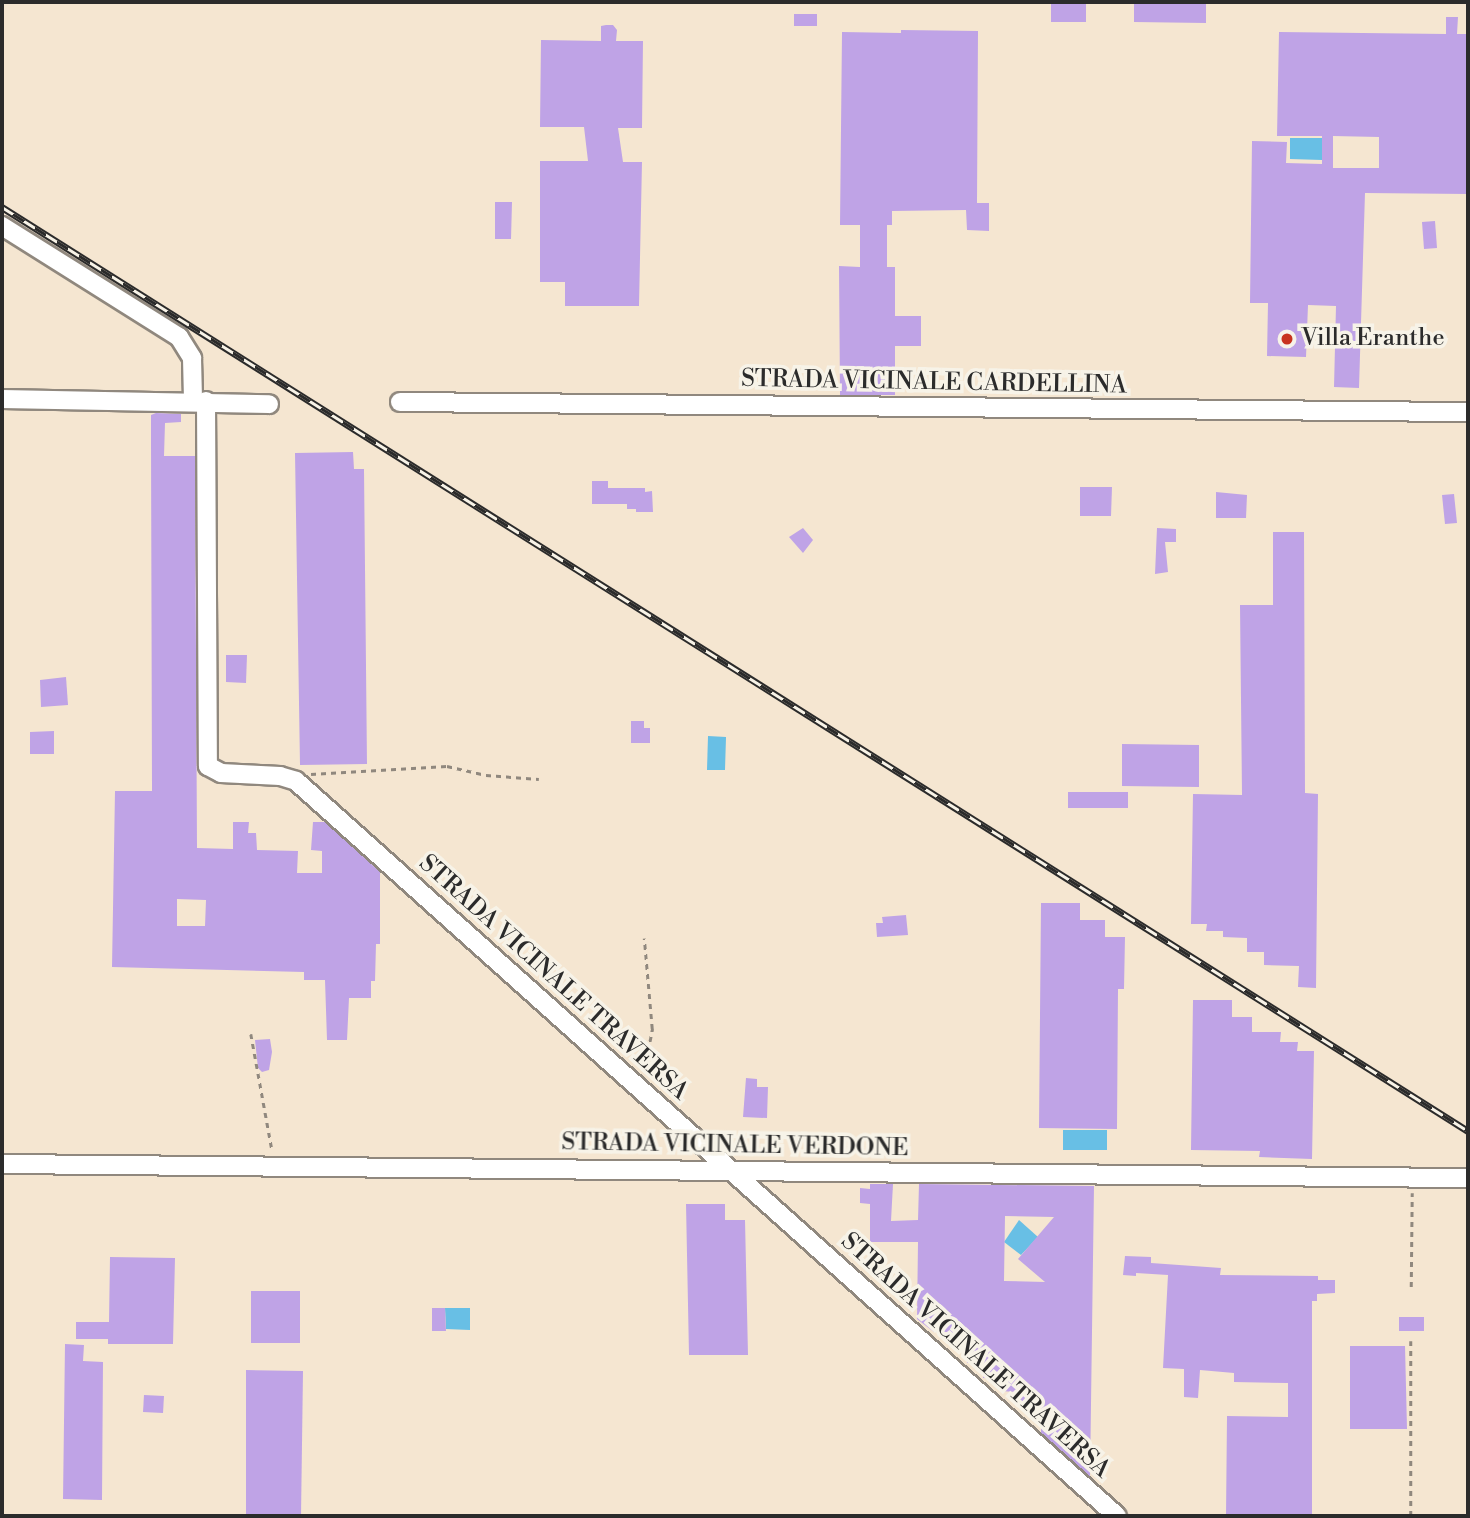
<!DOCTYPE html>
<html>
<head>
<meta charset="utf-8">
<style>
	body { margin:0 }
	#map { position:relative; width:1470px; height:1518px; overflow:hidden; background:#f5e6d1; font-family:"Libre Bodoni",serif }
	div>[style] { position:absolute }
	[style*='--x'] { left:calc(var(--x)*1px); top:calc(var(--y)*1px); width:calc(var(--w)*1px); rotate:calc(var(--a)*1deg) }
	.water>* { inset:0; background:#68bfe5 }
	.building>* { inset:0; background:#bfa3e6 }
	.path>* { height:2.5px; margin-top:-1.25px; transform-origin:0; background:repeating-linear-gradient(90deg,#90887e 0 5px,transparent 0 10px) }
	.roads { filter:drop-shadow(2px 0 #90887e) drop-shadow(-2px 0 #90887e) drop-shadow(0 2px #90887e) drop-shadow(0 -2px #90887e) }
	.minor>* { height:18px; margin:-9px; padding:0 9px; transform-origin:9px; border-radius:9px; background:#fff }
	.rail>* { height:7px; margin-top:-3.5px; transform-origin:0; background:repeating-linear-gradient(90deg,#f7f3e8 0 13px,#2b2b2b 0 26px); box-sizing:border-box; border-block:2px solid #2b2b2b }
	.dots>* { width:19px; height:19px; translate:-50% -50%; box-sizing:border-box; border:4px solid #f7f3e8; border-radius:50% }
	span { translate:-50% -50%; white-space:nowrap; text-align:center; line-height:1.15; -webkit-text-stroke:7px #f7f3e8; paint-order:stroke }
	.poi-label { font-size:24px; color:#2b2b2b }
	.left { translate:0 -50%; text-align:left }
	.street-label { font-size:24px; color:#2b2b2b }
	.frame { position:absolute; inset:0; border:4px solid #2b2b2b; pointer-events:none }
</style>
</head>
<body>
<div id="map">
	<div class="water">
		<i style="clip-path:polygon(1290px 138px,1322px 138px,1322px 160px,1290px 159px)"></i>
		<i style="clip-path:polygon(708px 736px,726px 737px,725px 770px,707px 770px)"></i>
		<i style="clip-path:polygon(1063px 1130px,1107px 1130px,1107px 1150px,1063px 1150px)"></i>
		<i style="clip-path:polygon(1019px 1220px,1038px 1237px,1021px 1255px,1004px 1242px)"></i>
		<i style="clip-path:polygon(445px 1308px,470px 1308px,470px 1330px,446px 1329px)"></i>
	</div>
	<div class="building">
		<i style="clip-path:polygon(1051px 2px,1086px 2px,1086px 22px,1051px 22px)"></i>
		<i style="clip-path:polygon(1134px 2px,1206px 2px,1206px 23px,1134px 22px)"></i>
		<i style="clip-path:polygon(794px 14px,817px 14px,817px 26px,794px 26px)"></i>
		<i style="clip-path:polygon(evenodd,1446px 17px,1458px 17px,1457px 34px,1468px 34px,1468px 194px,1365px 193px,1359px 388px,1334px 387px,1336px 306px,1308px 305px,1306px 357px,1267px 356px,1268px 303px,1250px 303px,1252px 141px,1287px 142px,1286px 163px,1322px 164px,1322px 136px,1277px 136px,1279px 32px,1446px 34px,1446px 17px,1333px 136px,1379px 137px,1379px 168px,1333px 168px,1333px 136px)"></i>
		<i style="clip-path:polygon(606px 25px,613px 25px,617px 30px,616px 41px,643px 41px,642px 128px,618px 128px,623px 162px,642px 162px,639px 306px,565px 306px,565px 282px,540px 282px,540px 161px,588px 161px,584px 127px,540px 127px,541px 40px,601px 41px,601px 26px)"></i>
		<i style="clip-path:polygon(901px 30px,978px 31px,977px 203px,989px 203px,989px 231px,967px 230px,966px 210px,892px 211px,892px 225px,887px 225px,887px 267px,895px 267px,895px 316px,921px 316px,921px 346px,895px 346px,895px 395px,840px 395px,839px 266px,860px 267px,860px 225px,840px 225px,842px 32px,901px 33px)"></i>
		<i style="clip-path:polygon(495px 202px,512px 202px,511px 239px,495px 239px)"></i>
		<i style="clip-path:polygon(1435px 221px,1437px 248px,1424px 249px,1422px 222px)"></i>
		<i style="clip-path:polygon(evenodd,156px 413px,181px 414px,181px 422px,165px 423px,164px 456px,195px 456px,197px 848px,233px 849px,233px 822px,249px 822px,248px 833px,256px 833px,257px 850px,298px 851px,297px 873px,322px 873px,322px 851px,311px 850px,313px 822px,325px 822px,380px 872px,380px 944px,376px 944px,375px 981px,371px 981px,371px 998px,349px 998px,347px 1040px,327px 1040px,325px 980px,304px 980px,304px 972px,112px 967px,115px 791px,152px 791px,151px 439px,151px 415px,156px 413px,177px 899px,206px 900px,205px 926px,177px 926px,177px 899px)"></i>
		<i style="clip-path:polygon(353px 452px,354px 469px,364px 469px,367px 764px,300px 765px,295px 453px)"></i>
		<i style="clip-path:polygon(592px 481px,608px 481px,608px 488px,645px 488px,645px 492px,652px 491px,653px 512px,636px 512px,636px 509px,627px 509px,627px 504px,592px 504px)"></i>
		<i style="clip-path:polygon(1080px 487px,1112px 487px,1111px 516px,1080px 516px)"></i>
		<i style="clip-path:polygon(1216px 492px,1247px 495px,1246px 518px,1216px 518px)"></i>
		<i style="clip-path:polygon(1454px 494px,1457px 523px,1445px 524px,1442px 495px)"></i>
		<i style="clip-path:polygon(803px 528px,813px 540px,803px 553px,789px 537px)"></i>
		<i style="clip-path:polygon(1157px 528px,1176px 529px,1176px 542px,1165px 542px,1168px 572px,1155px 574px)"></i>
		<i style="clip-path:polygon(1273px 532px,1304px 532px,1305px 793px,1318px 794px,1316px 988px,1298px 987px,1299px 966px,1264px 965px,1264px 952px,1247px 952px,1247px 938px,1223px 937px,1223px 931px,1206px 931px,1207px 924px,1191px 924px,1193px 794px,1242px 795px,1240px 605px,1273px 605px)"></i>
		<i style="clip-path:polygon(226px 655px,247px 655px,246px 683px,226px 682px)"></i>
		<i style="clip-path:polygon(66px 677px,68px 705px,41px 707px,40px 680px)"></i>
		<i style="clip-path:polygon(631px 721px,644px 721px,644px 728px,650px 728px,650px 743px,631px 743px)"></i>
		<i style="clip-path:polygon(54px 731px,54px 754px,30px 754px,30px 732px)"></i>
		<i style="clip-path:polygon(1122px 744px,1199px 745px,1199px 787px,1122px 786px)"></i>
		<i style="clip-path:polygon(1068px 792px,1128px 792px,1128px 808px,1068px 808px)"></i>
		<i style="clip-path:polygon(1041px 903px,1080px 903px,1080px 920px,1105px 920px,1105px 937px,1125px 937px,1124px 989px,1118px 989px,1117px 1129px,1039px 1128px)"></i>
		<i style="clip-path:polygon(906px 915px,908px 935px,877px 937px,876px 923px,883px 923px,882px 917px)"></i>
		<i style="clip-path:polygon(1193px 1000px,1232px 1000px,1232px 1017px,1252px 1017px,1252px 1032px,1281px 1032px,1280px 1042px,1298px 1042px,1297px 1051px,1314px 1051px,1312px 1159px,1259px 1157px,1260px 1151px,1191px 1150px)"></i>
		<i style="clip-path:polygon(270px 1039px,272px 1052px,269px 1070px,262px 1072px,258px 1068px,255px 1040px)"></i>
		<i style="clip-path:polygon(746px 1078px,757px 1079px,757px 1087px,768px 1087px,767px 1118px,743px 1117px)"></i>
		<i style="clip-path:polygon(evenodd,870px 1184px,893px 1184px,891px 1221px,918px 1220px,919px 1184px,1094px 1186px,1090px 1477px,1041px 1433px,1041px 1406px,1016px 1404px,1016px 1392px,1000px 1391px,1000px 1379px,983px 1378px,983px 1363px,967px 1363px,967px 1345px,950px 1345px,951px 1332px,934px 1332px,917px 1319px,918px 1242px,870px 1242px,870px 1204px,860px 1203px,860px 1188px,870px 1189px,870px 1184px,1005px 1216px,1054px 1217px,1018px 1259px,1045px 1282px,1004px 1281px,1005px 1216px)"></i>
		<i style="clip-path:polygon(686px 1204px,725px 1204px,725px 1220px,745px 1220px,748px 1355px,689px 1355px)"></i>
		<i style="clip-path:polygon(1125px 1256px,1151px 1257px,1151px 1263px,1221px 1268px,1220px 1275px,1318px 1276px,1318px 1280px,1335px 1280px,1335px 1293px,1317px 1294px,1317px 1301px,1312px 1301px,1312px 1516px,1226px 1516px,1227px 1416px,1288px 1417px,1288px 1383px,1234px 1382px,1234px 1373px,1200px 1370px,1198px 1398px,1184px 1397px,1184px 1369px,1163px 1368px,1168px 1275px,1136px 1273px,1136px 1276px,1123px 1275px)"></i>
		<i style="clip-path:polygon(110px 1257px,175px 1258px,173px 1344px,108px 1344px,108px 1339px,76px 1339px,76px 1322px,109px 1322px)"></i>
		<i style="clip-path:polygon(251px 1291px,300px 1291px,300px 1343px,251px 1343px)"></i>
		<i style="clip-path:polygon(432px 1308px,445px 1308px,446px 1331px,432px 1331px)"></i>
		<i style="clip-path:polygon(1399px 1317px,1424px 1317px,1424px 1331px,1399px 1331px)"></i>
		<i style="clip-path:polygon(65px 1344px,84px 1345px,83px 1361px,103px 1362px,102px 1500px,63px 1499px)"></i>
		<i style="clip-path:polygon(1350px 1346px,1405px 1346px,1407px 1429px,1350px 1429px)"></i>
		<i style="clip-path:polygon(246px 1370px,303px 1371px,301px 1516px,246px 1516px)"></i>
		<i style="clip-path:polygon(144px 1395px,164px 1396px,163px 1413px,143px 1412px)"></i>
	</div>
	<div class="path">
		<i style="--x:311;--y:774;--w:136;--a:-3.4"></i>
		<i style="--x:447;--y:766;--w:40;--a:13"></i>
		<i style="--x:486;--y:775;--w:53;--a:4.3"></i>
		<i style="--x:251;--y:1034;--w:118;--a:79.7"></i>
		<i style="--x:642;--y:1068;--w:8;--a:-60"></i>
		<i style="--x:646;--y:1061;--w:33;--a:-79"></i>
		<i style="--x:652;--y:1029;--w:91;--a:-95"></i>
		<i style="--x:1411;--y:1287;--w:94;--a:-89.4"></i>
		<i style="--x:1411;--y:1341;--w:175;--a:90"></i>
	</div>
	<div class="roads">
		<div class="minor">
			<i style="--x:2;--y:226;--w:209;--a:32.1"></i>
			<i style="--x:179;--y:337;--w:25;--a:58"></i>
			<i style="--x:192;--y:358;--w:42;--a:88.6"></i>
			<i style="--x:2;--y:399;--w:267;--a:1.1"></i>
			<i style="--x:206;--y:401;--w:365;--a:89.7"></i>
			<i style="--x:208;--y:766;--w:15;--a:28"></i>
			<i style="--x:221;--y:773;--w:59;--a:2.9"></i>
			<i style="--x:280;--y:776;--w:17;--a:17"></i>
			<i style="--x:296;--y:781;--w:1102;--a:41.84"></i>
			<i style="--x:400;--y:402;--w:1068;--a:0.54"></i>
			<i style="--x:2;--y:1164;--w:1466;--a:0.55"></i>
		</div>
	</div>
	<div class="rail">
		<i style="--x:2;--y:207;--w:1733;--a:32.22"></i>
	</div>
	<div class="dots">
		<i style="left:1287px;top:339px;background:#c8321e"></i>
	</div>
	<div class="poi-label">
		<span class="left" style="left:1301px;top:339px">Villa Eranthe</span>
	</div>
	<div class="street-label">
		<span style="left:934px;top:383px;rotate:1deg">STRADA VICINALE CARDELLINA</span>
		<span style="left:553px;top:978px;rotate:42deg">STRADA VICINALE TRAVERSA</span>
		<span style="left:735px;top:1146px;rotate:1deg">STRADA VICINALE VERDONE</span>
		<span style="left:975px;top:1356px;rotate:42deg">STRADA VICINALE TRAVERSA</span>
	</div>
	<div class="frame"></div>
</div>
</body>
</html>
